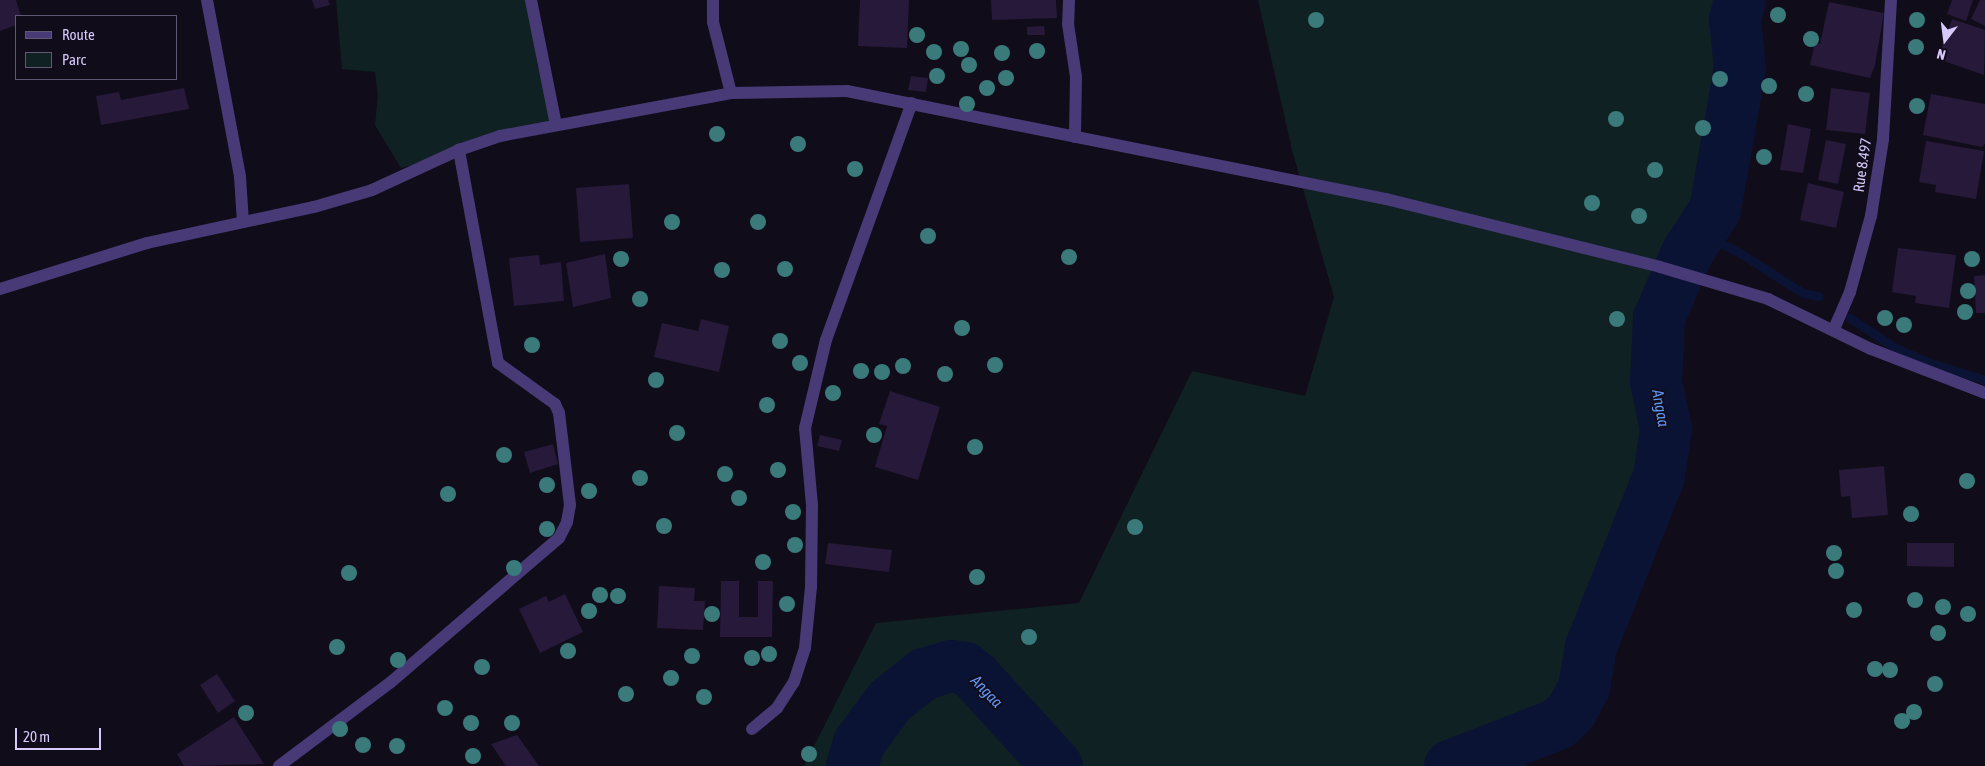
<!DOCTYPE html>
<html>
<head>
<meta charset="utf-8">
<style>
	body { margin:0 }
	#map { position:relative; width:1985px; height:766px; overflow:hidden; background:#110c1a; font-family:"Asap Condensed",sans-serif }
	div>[style] { position:absolute }
	[style*='--x'] { left:calc(var(--x)*1px); top:calc(var(--y)*1px); width:calc(var(--w)*1px); rotate:calc(var(--a)*1deg) }
	.green>* { inset:0; background:#102123 }
	.stream>* { height:9px; margin:-4.5px; padding:0 4.5px; transform-origin:4.5px; border-radius:4.5px; background:#0b1334 }
	.river>* { height:52px; margin:-26px; padding:0 26px; transform-origin:26px; border-radius:26px; background:#0b1334 }
	.building>* { inset:0; background:#26193a }
	.minor>* { height:12px; margin:-6px; padding:0 6px; transform-origin:6px; border-radius:6px; background:#473a76 }
	.trees>* { width:16px; height:16px; margin:-8px; border-radius:50%; background:#3a7a7b }
	span { translate:-50% -50%; white-space:nowrap; text-align:center; line-height:1.15; -webkit-text-stroke:4px #110c1a; paint-order:stroke }
	.street-label { font-size:15px; color:#d7c9fb }
	.water-label { font-size:16px; color:#5f95f3; font-style:italic }
	.legend { position:absolute; left:15px; top:15px; width:162px; height:65px; box-sizing:border-box; background:#110c1a; border:1px solid #605874; margin:0; padding:6px 9px; list-style:none; font-size:15px; color:#d7c9fb }
	.legend li { display:flex; align-items:center; gap:10px; height:25px }
	.legend b { width:25px; border:1px solid #605874 }
	.north { position:absolute; left:1920px; top:15px; width:50px; height:50px; -webkit-text-stroke:4px #110c1a; paint-order:stroke; rotate:195deg; font-size:14px; font-weight:700; line-height:20px; text-align:center; color:#d7c9fb }
	.north::after { content:''; display:block; margin:auto; width:18px; height:22px; background:#d7c9fb; clip-path:polygon(50% 0,100% 100%,50% 72%,0 100%) }
	.scale { position:absolute; left:15px; top:728px; width:86px; height:22px; box-sizing:border-box; border:2px solid #d7c9fb; border-top:0; padding-left:6px; font-size:15px; line-height:18px; white-space:nowrap; color:#d7c9fb; -webkit-text-stroke:4px #110c1a; paint-order:stroke }
</style>
</head>
<body>
<div id="map">
	<div class="green">
		<i style="clip-path:polygon(336px 0,527px 0,538px 68px,547px 95px,561px 117px,554px 126px,401px 168px,375px 125px,378px 96px,375px 72px,342px 69px)"></i>
		<i style="clip-path:polygon(1258px 0,1740px 0,1735px 19px,1740px 68px,1715px 210px,1687px 253px,1659px 318px,1656px 382px,1666px 429px,1659px 476px,1591px 647px,1584px 688px,1571px 712px,1558px 724px,1504px 744px,1527px 766px,804px 766px,876px 623px,1079px 603px,1192px 371px,1305px 396px,1334px 297px,1292px 150px)"></i>
	</div>
	<div class="stream">
		<i style="--x:1701;--y:233;--w:44;--a:27.1"></i>
		<i style="--x:1740;--y:253;--w:75;--a:32.4"></i>
		<i style="--x:1803;--y:293;--w:16;--a:11"></i>
		<i style="--x:1850;--y:318;--w:53;--a:33.4"></i>
		<i style="--x:1894;--y:347;--w:36;--a:24"></i>
		<i style="--x:1927;--y:362;--w:61;--a:17.2"></i>
	</div>
	<div class="river">
		<i style="--x:852;--y:766;--w:24;--a:-73"></i>
		<i style="--x:859;--y:743;--w:52;--a:-53.6"></i>
		<i style="--x:890;--y:701;--w:43;--a:-38.5"></i>
		<i style="--x:924;--y:674;--w:29;--a:-16"></i>
		<i style="--x:952;--y:666;--w:13;--a:9"></i>
		<i style="--x:965;--y:668;--w:14;--a:39"></i>
		<i style="--x:976;--y:677;--w:120;--a:47.7"></i>
		<i style="--x:1450;--y:766;--w:116;--a:-21.3"></i>
		<i style="--x:1558;--y:724;--w:18;--a:-43"></i>
		<i style="--x:1571;--y:712;--w:27;--a:-62"></i>
		<i style="--x:1584;--y:688;--w:42;--a:-80.3"></i>
		<i style="--x:1591;--y:647;--w:184;--a:-68.3"></i>
		<i style="--x:1659;--y:476;--w:48;--a:-81.5"></i>
		<i style="--x:1666;--y:429;--w:48;--a:-102"></i>
		<i style="--x:1656;--y:382;--w:64;--a:-87.3"></i>
		<i style="--x:1659;--y:318;--w:71;--a:-66.7"></i>
		<i style="--x:1687;--y:253;--w:51;--a:-56.9"></i>
		<i style="--x:1715;--y:210;--w:144;--a:-80"></i>
		<i style="--x:1740;--y:68;--w:49;--a:-95.8"></i>
		<i style="--x:1735;--y:19;--w:20;--a:-75"></i>
	</div>
	<div class="building">
		<i style="clip-path:polygon(0 0,16px 0,21px 16px,16px 16px,16px 25px,0 31px)"></i>
		<i style="clip-path:polygon(312px 0,328px 0,330px 5px,315px 9px)"></i>
		<i style="clip-path:polygon(860px 0,909px 0,907px 48px,858px 46px)"></i>
		<i style="clip-path:polygon(991px 0,1056px 0,1057px 18px,992px 20px)"></i>
		<i style="clip-path:polygon(1952px 0,1973px 0,1966px 21px,1947px 14px)"></i>
		<i style="clip-path:polygon(1980px 0,1985px 0,1985px 26px,1971px 19px)"></i>
		<i style="clip-path:polygon(1829px 2px,1884px 13px,1875px 65px,1870px 78px,1810px 65px,1815px 43px,1820px 44px)"></i>
		<i style="clip-path:polygon(1952px 19px,1985px 30px,1984px 75px,1938px 59px)"></i>
		<i style="clip-path:polygon(1044px 26px,1045px 35px,1027px 35px,1027px 27px)"></i>
		<i style="clip-path:polygon(911px 76px,928px 78px,926px 92px,908px 90px)"></i>
		<i style="clip-path:polygon(184px 88px,189px 109px,101px 125px,96px 96px,119px 92px,121px 100px)"></i>
		<i style="clip-path:polygon(1831px 88px,1870px 93px,1865px 134px,1826px 130px)"></i>
		<i style="clip-path:polygon(1931px 94px,1985px 104px,1985px 144px,1982px 147px,1923px 135px)"></i>
		<i style="clip-path:polygon(1788px 124px,1811px 129px,1803px 173px,1780px 170px)"></i>
		<i style="clip-path:polygon(1826px 140px,1846px 144px,1838px 184px,1818px 180px)"></i>
		<i style="clip-path:polygon(1926px 141px,1984px 151px,1976px 199px,1935px 192px,1936px 185px,1919px 182px)"></i>
		<i style="clip-path:polygon(1808px 183px,1844px 192px,1836px 228px,1800px 220px)"></i>
		<i style="clip-path:polygon(629px 184px,633px 238px,580px 242px,576px 188px)"></i>
		<i style="clip-path:polygon(1898px 248px,1956px 255px,1949px 308px,1915px 303px,1916px 296px,1892px 292px)"></i>
		<i style="clip-path:polygon(605px 254px,611px 298px,573px 307px,566px 263px)"></i>
		<i style="clip-path:polygon(539px 255px,540px 265px,561px 262px,564px 301px,514px 306px,509px 258px)"></i>
		<i style="clip-path:polygon(1985px 275px,1985px 313px,1976px 313px,1974px 276px)"></i>
		<i style="clip-path:polygon(701px 319px,729px 326px,719px 372px,654px 357px,662px 323px,698px 331px)"></i>
		<i style="clip-path:polygon(890px 391px,940px 407px,918px 480px,875px 467px,887px 426px,879px 424px)"></i>
		<i style="clip-path:polygon(820px 435px,842px 440px,839px 451px,817px 446px)"></i>
		<i style="clip-path:polygon(553px 444px,558px 464px,530px 473px,524px 452px)"></i>
		<i style="clip-path:polygon(1884px 466px,1888px 515px,1852px 518px,1850px 496px,1841px 497px,1839px 470px)"></i>
		<i style="clip-path:polygon(828px 543px,892px 550px,889px 572px,825px 564px)"></i>
		<i style="clip-path:polygon(1907px 543px,1954px 543px,1954px 567px,1907px 566px)"></i>
		<i style="clip-path:polygon(721px 581px,739px 581px,739px 617px,758px 617px,758px 581px,773px 581px,772px 637px,720px 637px)"></i>
		<i style="clip-path:polygon(659px 586px,695px 588px,694px 601px,705px 601px,703px 630px,657px 628px)"></i>
		<i style="clip-path:polygon(565px 594px,583px 632px,540px 653px,519px 609px,546px 596px,549px 602px)"></i>
		<i style="clip-path:polygon(217px 674px,235px 701px,218px 713px,200px 685px)"></i>
		<i style="clip-path:polygon(234px 717px,264px 764px,184px 766px,177px 754px)"></i>
		<i style="clip-path:polygon(517px 735px,539px 766px,506px 766px,491px 744px)"></i>
	</div>
	<div class="minor">
		<i style="--x:207;--y:0;--w:180;--a:79.4"></i>
		<i style="--x:240;--y:177;--w:45;--a:86.2"></i>
		<i style="--x:531;--y:0;--w:127;--a:78.7"></i>
		<i style="--x:713;--y:0;--w:22;--a:90"></i>
		<i style="--x:713;--y:22;--w:73;--a:75.8"></i>
		<i style="--x:1069;--y:0;--w:24;--a:92"></i>
		<i style="--x:1068;--y:24;--w:54;--a:81.4"></i>
		<i style="--x:1076;--y:77;--w:60;--a:91"></i>
		<i style="--x:0;--y:289;--w:154;--a:-17.4"></i>
		<i style="--x:147;--y:243;--w:171;--a:-12.2"></i>
		<i style="--x:314;--y:207;--w:60;--a:-16.3"></i>
		<i style="--x:372;--y:190;--w:96;--a:-24.7"></i>
		<i style="--x:459;--y:150;--w:43;--a:-18.9"></i>
		<i style="--x:500;--y:136;--w:235;--a:-10.5"></i>
		<i style="--x:731;--y:93;--w:116;--a:-1"></i>
		<i style="--x:847;--y:91;--w:550;--a:11.33"></i>
		<i style="--x:1386;--y:199;--w:282;--a:13.9"></i>
		<i style="--x:1660;--y:267;--w:113;--a:16.5"></i>
		<i style="--x:1768;--y:299;--w:114;--a:25.9"></i>
		<i style="--x:1871;--y:349;--w:122;--a:21.1"></i>
		<i style="--x:1834;--y:329;--w:40;--a:-66.6"></i>
		<i style="--x:1850;--y:292;--w:79;--a:-74.6"></i>
		<i style="--x:1871;--y:216;--w:78;--a:-81.1"></i>
		<i style="--x:1883;--y:139;--w:139;--a:-86.7"></i>
		<i style="--x:752;--y:729;--w:33;--a:-40"></i>
		<i style="--x:777;--y:708;--w:31;--a:-57"></i>
		<i style="--x:794;--y:682;--w:36;--a:-72"></i>
		<i style="--x:805;--y:648;--w:61;--a:-84.4"></i>
		<i style="--x:811;--y:587;--w:82;--a:-89.3"></i>
		<i style="--x:812;--y:505;--w:77;--a:-95.2"></i>
		<i style="--x:805;--y:428;--w:90;--a:-76.6"></i>
		<i style="--x:826;--y:340;--w:252;--a:-70.1"></i>
		<i style="--x:279;--y:766;--w:140;--a:-36.9"></i>
		<i style="--x:391;--y:682;--w:221;--a:-40.6"></i>
		<i style="--x:559;--y:538;--w:18;--a:-63"></i>
		<i style="--x:567;--y:522;--w:17;--a:-80"></i>
		<i style="--x:570;--y:505;--w:93;--a:-96.8"></i>
		<i style="--x:559;--y:413;--w:10;--a:-114"></i>
		<i style="--x:555;--y:404;--w:70;--a:-144.3"></i>
		<i style="--x:498;--y:363;--w:217;--a:-100.4"></i>
	</div>
	<div class="trees">
		<i style="left:1778px;top:15px"></i>
		<i style="left:1316px;top:20px"></i>
		<i style="left:1917px;top:20px"></i>
		<i style="left:917px;top:35px"></i>
		<i style="left:1811px;top:39px"></i>
		<i style="left:1916px;top:47px"></i>
		<i style="left:961px;top:49px"></i>
		<i style="left:1037px;top:51px"></i>
		<i style="left:934px;top:52px"></i>
		<i style="left:1002px;top:53px"></i>
		<i style="left:969px;top:65px"></i>
		<i style="left:937px;top:76px"></i>
		<i style="left:1006px;top:78px"></i>
		<i style="left:1720px;top:79px"></i>
		<i style="left:1769px;top:86px"></i>
		<i style="left:987px;top:88px"></i>
		<i style="left:1806px;top:94px"></i>
		<i style="left:967px;top:104px"></i>
		<i style="left:1917px;top:106px"></i>
		<i style="left:1616px;top:119px"></i>
		<i style="left:1703px;top:128px"></i>
		<i style="left:717px;top:134px"></i>
		<i style="left:798px;top:144px"></i>
		<i style="left:1764px;top:157px"></i>
		<i style="left:855px;top:169px"></i>
		<i style="left:1655px;top:170px"></i>
		<i style="left:1592px;top:203px"></i>
		<i style="left:1639px;top:216px"></i>
		<i style="left:672px;top:222px"></i>
		<i style="left:758px;top:222px"></i>
		<i style="left:928px;top:236px"></i>
		<i style="left:1069px;top:257px"></i>
		<i style="left:621px;top:259px"></i>
		<i style="left:1972px;top:259px"></i>
		<i style="left:785px;top:269px"></i>
		<i style="left:722px;top:270px"></i>
		<i style="left:1968px;top:291px"></i>
		<i style="left:640px;top:299px"></i>
		<i style="left:1965px;top:312px"></i>
		<i style="left:1885px;top:318px"></i>
		<i style="left:1617px;top:319px"></i>
		<i style="left:1904px;top:325px"></i>
		<i style="left:962px;top:328px"></i>
		<i style="left:780px;top:341px"></i>
		<i style="left:532px;top:345px"></i>
		<i style="left:800px;top:363px"></i>
		<i style="left:995px;top:365px"></i>
		<i style="left:903px;top:366px"></i>
		<i style="left:861px;top:371px"></i>
		<i style="left:882px;top:372px"></i>
		<i style="left:945px;top:374px"></i>
		<i style="left:656px;top:380px"></i>
		<i style="left:833px;top:393px"></i>
		<i style="left:767px;top:405px"></i>
		<i style="left:677px;top:433px"></i>
		<i style="left:874px;top:435px"></i>
		<i style="left:975px;top:447px"></i>
		<i style="left:504px;top:455px"></i>
		<i style="left:778px;top:470px"></i>
		<i style="left:725px;top:474px"></i>
		<i style="left:640px;top:478px"></i>
		<i style="left:1967px;top:481px"></i>
		<i style="left:547px;top:485px"></i>
		<i style="left:589px;top:491px"></i>
		<i style="left:448px;top:494px"></i>
		<i style="left:739px;top:498px"></i>
		<i style="left:793px;top:512px"></i>
		<i style="left:1911px;top:514px"></i>
		<i style="left:664px;top:526px"></i>
		<i style="left:1135px;top:527px"></i>
		<i style="left:547px;top:529px"></i>
		<i style="left:795px;top:545px"></i>
		<i style="left:1834px;top:553px"></i>
		<i style="left:763px;top:562px"></i>
		<i style="left:514px;top:568px"></i>
		<i style="left:1836px;top:571px"></i>
		<i style="left:349px;top:573px"></i>
		<i style="left:977px;top:577px"></i>
		<i style="left:600px;top:595px"></i>
		<i style="left:618px;top:596px"></i>
		<i style="left:1915px;top:600px"></i>
		<i style="left:787px;top:604px"></i>
		<i style="left:1943px;top:607px"></i>
		<i style="left:1854px;top:610px"></i>
		<i style="left:589px;top:611px"></i>
		<i style="left:712px;top:614px"></i>
		<i style="left:1968px;top:614px"></i>
		<i style="left:1938px;top:633px"></i>
		<i style="left:1029px;top:637px"></i>
		<i style="left:337px;top:647px"></i>
		<i style="left:568px;top:651px"></i>
		<i style="left:769px;top:654px"></i>
		<i style="left:692px;top:656px"></i>
		<i style="left:752px;top:658px"></i>
		<i style="left:398px;top:660px"></i>
		<i style="left:482px;top:667px"></i>
		<i style="left:1875px;top:669px"></i>
		<i style="left:1890px;top:670px"></i>
		<i style="left:671px;top:678px"></i>
		<i style="left:1935px;top:684px"></i>
		<i style="left:626px;top:694px"></i>
		<i style="left:704px;top:697px"></i>
		<i style="left:445px;top:708px"></i>
		<i style="left:1914px;top:712px"></i>
		<i style="left:246px;top:713px"></i>
		<i style="left:1902px;top:721px"></i>
		<i style="left:471px;top:723px"></i>
		<i style="left:512px;top:723px"></i>
		<i style="left:340px;top:729px"></i>
		<i style="left:363px;top:745px"></i>
		<i style="left:397px;top:746px"></i>
		<i style="left:809px;top:754px"></i>
		<i style="left:473px;top:756px"></i>
	</div>
	<div class="street-label">
		<span style="left:1862px;top:165px;rotate:-82deg">Rue 8.497</span>
	</div>
	<div class="water-label">
		<span style="left:1661px;top:408px;rotate:80deg">Angaa</span>
		<span style="left:987px;top:691px;rotate:46deg">Angaa</span>
	</div>
	<ul class="legend">
	<li><b style="height:6px;background:#473a76"></b>Route</li>
	<li><b style="height:14px;background:#102123"></b>Parc</li>
	</ul>
	<div class="north">N</div>
	<div class="scale">20 m</div>
</div>
</body>
</html>
